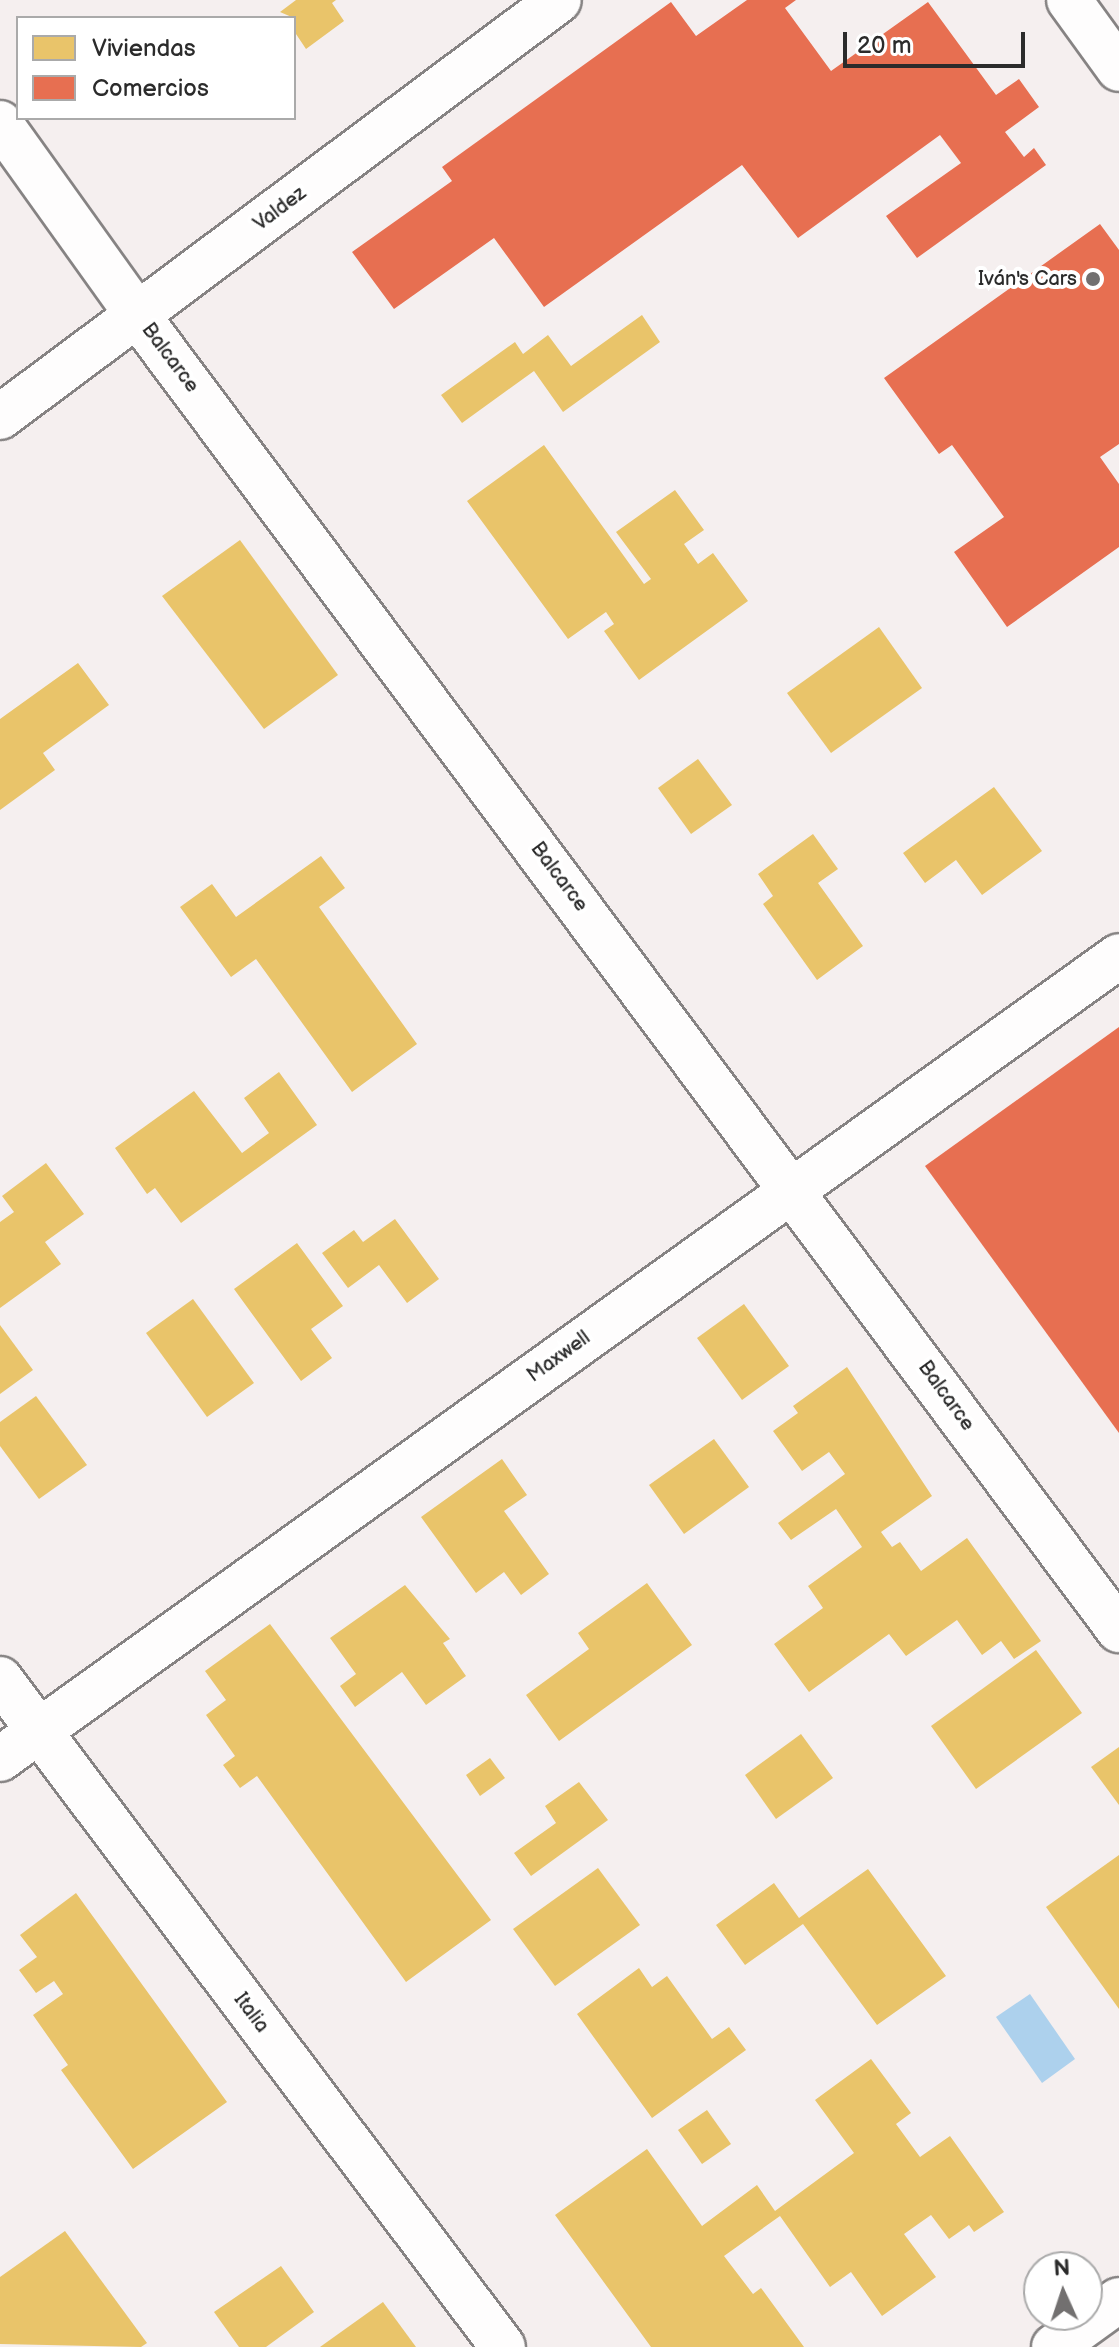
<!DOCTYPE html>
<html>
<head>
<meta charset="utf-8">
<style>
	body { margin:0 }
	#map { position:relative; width:1119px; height:2347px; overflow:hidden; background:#f5efef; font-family:"Balsamiq Sans",sans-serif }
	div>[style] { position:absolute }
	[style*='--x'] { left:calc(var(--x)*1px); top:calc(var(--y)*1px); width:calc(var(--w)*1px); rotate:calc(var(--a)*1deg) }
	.water>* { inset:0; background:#add1ed }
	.homes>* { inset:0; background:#e9c46a }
	.shops>* { inset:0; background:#e76f51 }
	.roads { filter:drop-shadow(2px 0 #868383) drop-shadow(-2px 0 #868383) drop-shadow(0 2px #868383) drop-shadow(0 -2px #868383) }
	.minor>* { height:44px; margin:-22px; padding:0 22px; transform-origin:22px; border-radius:22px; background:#fefdfd }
	.major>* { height:44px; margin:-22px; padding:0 22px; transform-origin:22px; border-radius:22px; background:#fefdfd }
	.dots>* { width:22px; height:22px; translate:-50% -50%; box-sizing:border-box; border:4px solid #fff; border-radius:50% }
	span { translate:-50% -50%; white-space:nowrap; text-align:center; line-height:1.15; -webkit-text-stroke:8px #fff; paint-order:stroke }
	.street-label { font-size:20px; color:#2b2b2b }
	.poi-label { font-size:20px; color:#2b2b2b }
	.right { translate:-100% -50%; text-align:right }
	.legend { position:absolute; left:16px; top:16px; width:280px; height:104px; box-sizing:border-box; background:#fff; border:2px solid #aaa; margin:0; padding:10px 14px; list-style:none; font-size:24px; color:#2b2b2b }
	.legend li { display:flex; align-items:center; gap:16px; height:40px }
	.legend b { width:40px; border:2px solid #aaa }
	.north { position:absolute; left:1023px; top:2251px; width:80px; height:80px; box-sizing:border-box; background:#fff; border:2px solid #aaa; border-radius:50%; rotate:357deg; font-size:22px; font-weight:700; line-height:32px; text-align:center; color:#2b2b2b }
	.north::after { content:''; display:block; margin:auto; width:28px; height:36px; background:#727070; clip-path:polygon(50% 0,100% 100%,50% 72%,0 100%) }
	.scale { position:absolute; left:843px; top:32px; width:182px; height:36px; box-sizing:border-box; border:4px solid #2b2b2b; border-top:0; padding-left:10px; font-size:24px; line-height:28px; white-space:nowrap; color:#2b2b2b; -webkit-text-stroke:6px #fff; paint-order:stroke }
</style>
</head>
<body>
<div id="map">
	<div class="water">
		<i style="clip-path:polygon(1030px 1994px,1075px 2059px,1042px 2083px,996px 2017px)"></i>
	</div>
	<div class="homes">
		<i style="clip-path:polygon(296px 0,336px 0,332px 3px,344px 21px,306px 49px,294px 31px,294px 18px,280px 12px)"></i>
		<i style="clip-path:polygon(642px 315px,660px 342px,563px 412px,534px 371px,462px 423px,441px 395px,515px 342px,523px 354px,548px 335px,571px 366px)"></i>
		<i style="clip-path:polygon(544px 445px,644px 584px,651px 579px,616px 532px,675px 490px,704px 530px,684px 544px,698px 564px,713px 553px,748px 601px,639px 680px,604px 631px,614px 624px,606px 612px,568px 639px,467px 501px)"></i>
		<i style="clip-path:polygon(240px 540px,338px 675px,264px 729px,162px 596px)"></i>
		<i style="clip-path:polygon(879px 627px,922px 688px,831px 753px,787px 693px)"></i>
		<i style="clip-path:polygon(78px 663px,109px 705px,43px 753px,55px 770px,0 810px,0 719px)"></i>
		<i style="clip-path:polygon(698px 759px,732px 805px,691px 834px,658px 788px)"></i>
		<i style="clip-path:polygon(994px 787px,1042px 851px,982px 895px,956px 860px,925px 883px,903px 853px)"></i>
		<i style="clip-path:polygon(813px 834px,838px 869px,818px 883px,863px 946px,817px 980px,763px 904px,773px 896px,758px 874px)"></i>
		<i style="clip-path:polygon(321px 856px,345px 888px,319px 907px,417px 1044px,352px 1092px,256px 959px,231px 977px,180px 907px,212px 884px,236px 917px)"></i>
		<i style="clip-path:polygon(279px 1072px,317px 1125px,181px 1223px,155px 1188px,147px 1194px,115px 1148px,194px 1091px,242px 1153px,269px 1133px,244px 1098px)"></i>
		<i style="clip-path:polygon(46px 1163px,84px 1214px,45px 1242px,61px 1264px,0 1308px,0 1222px,14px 1212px,2px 1196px)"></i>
		<i style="clip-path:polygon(395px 1219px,439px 1279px,407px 1303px,379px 1265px,348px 1288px,322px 1253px,354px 1230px,363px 1242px)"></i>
		<i style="clip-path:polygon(297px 1243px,343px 1306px,311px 1329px,332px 1358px,301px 1381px,234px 1289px)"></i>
		<i style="clip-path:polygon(193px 1299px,254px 1383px,207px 1417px,146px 1333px)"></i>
		<i style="clip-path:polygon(744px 1304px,789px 1366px,742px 1400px,697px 1338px)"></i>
		<i style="clip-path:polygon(0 1325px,33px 1370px,0 1394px)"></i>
		<i style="clip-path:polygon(847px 1367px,932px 1496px,881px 1532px,892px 1547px,900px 1542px,921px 1571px,967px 1538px,1041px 1641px,1014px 1659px,1001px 1641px,982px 1655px,957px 1620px,906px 1656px,889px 1634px,809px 1692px,774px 1644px,823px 1608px,808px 1586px,862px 1547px,836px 1509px,791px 1540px,778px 1523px,845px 1474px,829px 1452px,802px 1471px,773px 1431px,798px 1413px,793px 1406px)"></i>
		<i style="clip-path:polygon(36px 1396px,87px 1465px,39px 1499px,0 1446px,0 1422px)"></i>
		<i style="clip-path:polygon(714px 1439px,749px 1487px,684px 1534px,649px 1485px)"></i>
		<i style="clip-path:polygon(502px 1459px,527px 1495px,504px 1511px,549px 1574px,521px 1595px,504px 1572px,476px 1593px,421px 1517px)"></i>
		<i style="clip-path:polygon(647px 1583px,692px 1645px,559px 1741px,526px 1695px,589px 1649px,578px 1633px)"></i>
		<i style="clip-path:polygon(405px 1585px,450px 1639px,443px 1643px,466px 1676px,426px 1705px,402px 1672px,355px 1707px,340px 1686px,356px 1674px,330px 1638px)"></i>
		<i style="clip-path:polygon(270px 1624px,491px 1920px,406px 1982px,257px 1776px,240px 1788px,223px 1765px,235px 1756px,206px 1715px,226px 1700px,205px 1671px)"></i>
		<i style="clip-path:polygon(1036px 1650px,1082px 1713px,976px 1789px,931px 1726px)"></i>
		<i style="clip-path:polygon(801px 1734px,833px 1778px,776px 1819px,745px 1775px)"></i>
		<i style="clip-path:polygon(1119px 1747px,1119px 1805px,1091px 1767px)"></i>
		<i style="clip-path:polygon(490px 1758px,505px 1778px,480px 1796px,466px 1775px)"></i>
		<i style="clip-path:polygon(579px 1782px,608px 1820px,531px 1876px,514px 1853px,556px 1823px,545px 1806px)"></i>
		<i style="clip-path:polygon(1119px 1855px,1119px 2009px,1046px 1907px)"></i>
		<i style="clip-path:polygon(598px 1868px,640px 1925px,555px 1986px,513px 1929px)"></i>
		<i style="clip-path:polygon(868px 1869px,946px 1976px,877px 2025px,803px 1924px,745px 1965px,716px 1925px,774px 1883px,799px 1918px)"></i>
		<i style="clip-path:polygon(76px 1893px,227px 2102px,133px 2169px,61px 2070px,68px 2065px,33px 2015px,63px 1994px,54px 1981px,36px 1993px,19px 1970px,37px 1957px,20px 1935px)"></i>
		<i style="clip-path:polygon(639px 1968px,652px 1987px,667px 1976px,712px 2039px,729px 2027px,746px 2050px,652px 2118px,577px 2014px)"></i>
		<i style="clip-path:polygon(871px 2059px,911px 2113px,896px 2124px,920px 2157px,950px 2136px,1004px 2212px,974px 2232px,969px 2225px,949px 2239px,931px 2215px,904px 2234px,936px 2277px,882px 2316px,851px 2272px,830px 2287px,780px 2216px,724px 2256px,753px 2294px,761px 2288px,804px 2347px,651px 2347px,555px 2215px,647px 2149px,702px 2226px,757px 2185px,775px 2211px,854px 2153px,815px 2100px)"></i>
		<i style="clip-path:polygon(707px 2110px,731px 2144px,702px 2164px,678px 2130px)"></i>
		<i style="clip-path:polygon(65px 2231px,147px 2343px,141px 2347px,0 2344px,0 2277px)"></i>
		<i style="clip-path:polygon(281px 2266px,314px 2312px,266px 2347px,239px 2347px,214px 2312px)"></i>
		<i style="clip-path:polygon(383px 2302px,416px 2347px,320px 2347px)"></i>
	</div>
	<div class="shops">
		<i style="clip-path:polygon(747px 0,796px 0,785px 8px,831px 71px,928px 2px,996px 95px,1019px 79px,1039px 107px,1005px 132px,1024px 157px,1034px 148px,1046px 165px,917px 258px,886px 216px,961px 163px,940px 135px,798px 238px,742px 165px,544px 307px,494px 238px,394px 309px,352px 252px,452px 181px,442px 167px,671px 2px,696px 36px)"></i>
		<i style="clip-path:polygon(1100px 224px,1119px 250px,1119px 444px,1100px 457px,1119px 484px,1119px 547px,1007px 627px,954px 552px,1004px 517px,952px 445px,939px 454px,884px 378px)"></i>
		<i style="clip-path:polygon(1119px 1027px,1119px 1433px,925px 1166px)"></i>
	</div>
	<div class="roads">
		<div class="minor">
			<i style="--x:0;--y:123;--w:237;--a:54.4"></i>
			<i style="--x:138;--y:316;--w:1640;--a:53.26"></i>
			<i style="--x:0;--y:417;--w:697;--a:-36.72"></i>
			<i style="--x:0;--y:1679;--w:836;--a:53.02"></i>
			<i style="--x:0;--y:1759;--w:1377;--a:-35.66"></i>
			<i style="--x:1054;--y:2347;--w:80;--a:-35.9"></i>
		</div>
		<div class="major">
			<i style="--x:1069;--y:0;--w:85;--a:54.1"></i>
		</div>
	</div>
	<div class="dots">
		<i style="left:1093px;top:279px;background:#727070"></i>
	</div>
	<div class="street-label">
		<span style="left:280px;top:209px;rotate:-37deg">Valdez</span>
		<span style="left:170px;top:358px;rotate:53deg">Balcarce</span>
		<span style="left:559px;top:877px;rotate:53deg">Balcarce</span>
		<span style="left:559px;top:1357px;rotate:-36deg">Maxwell</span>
		<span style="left:946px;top:1396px;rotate:54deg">Balcarce</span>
		<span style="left:251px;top:2013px;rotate:53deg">Italia</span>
	</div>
	<div class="poi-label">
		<span class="right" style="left:1077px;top:279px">Iván's Cars</span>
	</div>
	<ul class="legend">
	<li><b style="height:22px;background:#e9c46a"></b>Viviendas</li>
	<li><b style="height:22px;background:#e76f51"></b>Comercios</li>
	</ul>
	<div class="north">N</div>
	<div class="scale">20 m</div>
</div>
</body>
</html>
